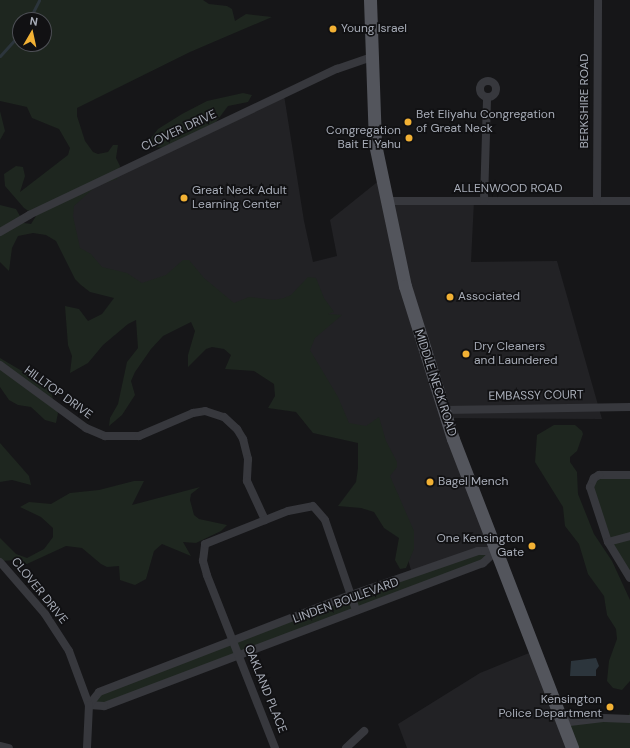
<!DOCTYPE html>
<html>
<head>
<meta charset="utf-8">
<style>
	body { margin:0 }
	#map { position:relative; width:630px; height:748px; overflow:hidden; background:#161618; font-family:"DM Sans",sans-serif }
	div>[style] { position:absolute }
	[style*='--x'] { left:calc(var(--x)*1px); top:calc(var(--y)*1px); width:calc(var(--w)*1px); rotate:calc(var(--a)*1deg) }
	.built>* { inset:0; background:#222225 }
	.green>* { inset:0; background:#1e261f }
	.water>* { inset:0; background:#2c353c }
	.stream>* { height:3px; margin:-1.5px; padding:0 1.5px; transform-origin:1.5px; border-radius:1.5px; background:#2c353c }
	.street>* { height:8px; margin:-4px; padding:0 4px; transform-origin:4px; border-radius:4px; background:#37383d }
	.street>.ring { margin:-4px; padding:0; box-sizing:content-box; background:none; border:8px solid #37383d; border-radius:50% }
	.primary>* { height:13px; margin:-6.5px; padding:0 6.5px; transform-origin:6.5px; border-radius:6.5px; background:#53555c }
	.dots>* { width:11px; height:11px; translate:-50% -50%; box-sizing:border-box; border:2px solid #111113; border-radius:50% }
	span { translate:-50% -50%; white-space:nowrap; text-align:center; line-height:1.15; -webkit-text-stroke:3.5px #111113; paint-order:stroke }
	.poi-label { font-size:12px; color:#a8adb8 }
	.left { translate:0 -50%; text-align:left }
	.right { translate:-100% -50%; text-align:right }
	.street-label { font-size:12px; color:#a8adb8 }
	.north { position:absolute; left:12px; top:12px; width:40px; height:40px; box-sizing:border-box; background:#111113; border:1px solid #4d4f55; border-radius:50%; rotate:9deg; font-size:11px; font-weight:700; line-height:16px; text-align:center; color:#a8adb8 }
	.north::after { content:''; display:block; margin:auto; width:14px; height:18px; background:#f2b134; clip-path:polygon(50% 0,100% 100%,50% 72%,0 100%) }
</style>
</head>
<body>
<div id="map">
	<div class="built">
		<i style="clip-path:polygon(284px 95px,304px 221px,313px 262px,337px 256px,330px 220px,381px 179px,385px 201px,474px 201px,471px 262px,557px 261px,602px 419px,446px 418px,496px 551px,412px 574px,379px 450px,349px 437px,291px 317px,123px 292px,40px 211px)"></i>
		<i style="clip-path:polygon(534px 651px,572px 748px,407px 748px,398px 724px,480px 673px)"></i>
	</div>
	<div class="green">
		<i style="clip-path:polygon(evenodd,0 0,203px 0,209px 4px,227px 6px,232px 9px,235px 21px,246px 14px,272px 17px,190px 52px,77px 108px,77px 116px,85px 141px,93px 152px,98px 154px,108px 152px,113px 145px,118px 145px,116px 158px,120px 166px,117px 179px,96px 186px,74px 206px,73px 216px,80px 248px,91px 254px,102px 267px,127px 273px,142px 283px,166px 275px,183px 260px,189px 260px,204px 278px,234px 303px,249px 297px,274px 300px,284px 298px,291px 295px,308px 277px,316px 278px,324px 298px,334px 312px,328px 314px,342px 315px,315px 338px,310px 350px,338px 397px,349px 423px,366px 426px,379px 417px,386px 441px,397px 462px,397px 467px,390px 476px,414px 531px,414px 549px,406px 568px,400px 569px,395px 560px,399px 538px,384px 528px,374px 512px,361px 508px,338px 506px,356px 482px,358px 468px,358px 443px,313px 433px,296px 412px,268px 408px,275px 396px,274px 384px,254px 371px,225px 369px,231px 355px,224px 349px,212px 347px,206px 349px,188px 367px,188px 355px,195px 331px,191px 322px,163px 336px,151px 349px,135px 372px,131px 381px,135px 395px,122px 415px,109px 426px,110px 418px,118px 404px,127px 362px,138px 348px,136px 320px,128px 324px,103px 345px,88px 363px,70px 373px,72px 356px,68px 345px,65px 306px,79px 309px,88px 321px,102px 314px,114px 298px,90px 292px,81px 285px,75px 279px,56px 241px,46px 235px,33px 233px,18px 236px,12px 248px,9px 271px,0 262px,0 205px,16px 209px,24px 223px,31px 224px,36px 216px,24px 208px,5px 186px,4px 174px,16px 166px,23px 167px,25px 176px,20px 192px,68px 155px,70px 148px,59px 129px,32px 118px,27px 107px,0 101px,0 0,20px 20px,44px 20px,44px 44px,20px 44px,20px 20px)"></i>
		<i style="clip-path:polygon(243px 93px,252px 95px,248px 102px,228px 106px,216px 122px,164px 148px,145px 146px,158px 129px,182px 114px,207px 101px)"></i>
		<i style="clip-path:polygon(0 111px,5px 131px,0 140px)"></i>
		<i style="clip-path:polygon(0 358px,49px 387px,58px 413px,56px 423px,45px 420px,31px 407px,18px 405px,9px 400px,0 387px)"></i>
		<i style="clip-path:polygon(554px 425px,575px 425px,582px 431px,583px 434px,577px 451px,570px 457px,570px 462px,577px 472px,578px 494px,594px 534px,612px 561px,630px 600px,630px 681px,622px 690px,613px 688px,607px 681px,609px 661px,617px 639px,616px 629px,607px 615px,604px 596px,588px 574px,579px 544px,565px 526px,563px 507px,535px 462px,537px 435px)"></i>
		<i style="clip-path:polygon(0 443px,29px 476px,31px 485px,12px 480px,0 482px)"></i>
		<i style="clip-path:polygon(630px 475px,630px 578px,608px 542px,591px 483px,594px 478px)"></i>
		<i style="clip-path:polygon(134px 481px,144px 481px,132px 505px,200px 487px,191px 494px,190px 500px,194px 515px,199px 519px,227px 525px,221px 531px,196px 543px,183px 542px,191px 556px,162px 544px,154px 551px,146px 579px,135px 585px,120px 580px,119px 566px,107px 567px,101px 564px,82px 548px,66px 546px,16px 569px,18px 560px,0 561px,0 538px,16px 554px,27px 558px,44px 549px,53px 537px,53px 528px,41px 517px,20px 507px,29px 502px,51px 504px,70px 493px,99px 490px)"></i>
		<i style="clip-path:polygon(478px 551px,496px 551px,482px 563px,104px 706px,89px 705px,99px 692px)"></i>
		<i style="clip-path:polygon(630px 712px,630px 748px,572px 748px,561px 723px,627px 719px)"></i>
	</div>
	<div class="water">
		<i style="clip-path:polygon(596px 658px,599px 666px,596px 670px,596px 676px,570px 676px,571px 661px)"></i>
	</div>
	<div class="stream">
		<i style="--x:29;--y:20;--w:22;--a:-63"></i>
		<i style="--x:0;--y:56;--w:30;--a:-48"></i>
	</div>
	<div class="street">
		<i class="ring" style="left:480px;top:81px;width:8px;height:8px"></i>
		<i style="--x:386;--y:201;--w:244;--a:0"></i>
		<i style="--x:484;--y:201;--w:104;--a:-88.3"></i>
		<i style="--x:597;--y:201;--w:201;--a:-89.7"></i>
		<i style="--x:0;--y:232;--w:34;--a:-30"></i>
		<i style="--x:29;--y:215;--w:341;--a:-25.4"></i>
		<i style="--x:337;--y:69;--w:36;--a:-19"></i>
		<i style="--x:0;--y:365;--w:107;--a:36.2"></i>
		<i style="--x:86;--y:428;--w:21;--a:23"></i>
		<i style="--x:105;--y:436;--w:34;--a:0"></i>
		<i style="--x:139;--y:436;--w:59;--a:-23.1"></i>
		<i style="--x:193;--y:413;--w:12;--a:-9"></i>
		<i style="--x:205;--y:411;--w:20;--a:18"></i>
		<i style="--x:224;--y:417;--w:18;--a:43"></i>
		<i style="--x:237;--y:429;--w:12;--a:59"></i>
		<i style="--x:243;--y:439;--w:21;--a:76"></i>
		<i style="--x:248;--y:459;--w:22;--a:93"></i>
		<i style="--x:247;--y:481;--w:43;--a:65.2"></i>
		<i style="--x:443;--y:410;--w:187;--a:-0.9"></i>
		<i style="--x:630;--y:475;--w:31;--a:180"></i>
		<i style="--x:599;--y:475;--w:6;--a:149"></i>
		<i style="--x:594;--y:478;--w:10;--a:114"></i>
		<i style="--x:590;--y:487;--w:58;--a:71.9"></i>
		<i style="--x:608;--y:542;--w:42;--a:58.6"></i>
		<i style="--x:608;--y:542;--w:23;--a:-15"></i>
		<i style="--x:478;--y:551;--w:18;--a:0"></i>
		<i style="--x:496;--y:551;--w:18;--a:137"></i>
		<i style="--x:483;--y:563;--w:405;--a:159.3"></i>
		<i style="--x:104;--y:706;--w:15;--a:-176"></i>
		<i style="--x:89;--y:705;--w:16;--a:-52"></i>
		<i style="--x:99;--y:692;--w:270;--a:-21.1"></i>
		<i style="--x:351;--y:595;--w:134;--a:-19.1"></i>
		<i style="--x:0;--y:562;--w:69;--a:49.1"></i>
		<i style="--x:45;--y:614;--w:44;--a:57"></i>
		<i style="--x:69;--y:651;--w:58;--a:69.7"></i>
		<i style="--x:89;--y:705;--w:43;--a:92.7"></i>
		<i style="--x:603;--y:718;--w:42;--a:173.2"></i>
		<i style="--x:561;--y:723;--w:18;--a:-19"></i>
		<i style="--x:578;--y:717;--w:52;--a:2.2"></i>
		<i style="--x:0;--y:746;--w:9;--a:13"></i>
		<i style="--x:275;--y:748;--w:186;--a:-111.5"></i>
		<i style="--x:207;--y:575;--w:15;--a:-106"></i>
		<i style="--x:203;--y:561;--w:17;--a:-83"></i>
		<i style="--x:205;--y:544;--w:89;--a:-21.7"></i>
		<i style="--x:288;--y:511;--w:25;--a:-11"></i>
		<i style="--x:313;--y:506;--w:18;--a:49"></i>
		<i style="--x:325;--y:520;--w:95;--a:71"></i>
		<i style="--x:346;--y:748;--w:25;--a:-43"></i>
	</div>
	<div class="primary">
		<i style="--x:370;--y:0;--w:144;--a:88"></i>
		<i style="--x:375;--y:144;--w:145;--a:78.1"></i>
		<i style="--x:405;--y:286;--w:160;--a:72.6"></i>
		<i style="--x:453;--y:439;--w:331;--a:68.9"></i>
	</div>
	<div class="dots">
		<i style="left:333px;top:29px;background:#f2b134"></i>
		<i style="left:408px;top:122px;background:#f2b134"></i>
		<i style="left:409px;top:138px;background:#f2b134"></i>
		<i style="left:184px;top:198px;background:#f2b134"></i>
		<i style="left:450px;top:297px;background:#f2b134"></i>
		<i style="left:466px;top:354px;background:#f2b134"></i>
		<i style="left:430px;top:482px;background:#f2b134"></i>
		<i style="left:532px;top:546px;background:#f2b134"></i>
		<i style="left:610px;top:707px;background:#f2b134"></i>
	</div>
	<div class="poi-label">
		<span class="left" style="left:341px;top:29px">Young Israel</span>
		<span class="left" style="left:416px;top:122px">Bet Eliyahu Congregation<br>of Great Neck</span>
		<span class="right" style="left:401px;top:138px">Congregation<br>Bait El Yahu</span>
		<span class="left" style="left:192px;top:198px">Great Neck Adult<br>Learning Center</span>
		<span class="left" style="left:458px;top:297px">Associated</span>
		<span class="left" style="left:474px;top:354px">Dry Cleaners<br>and Laundered</span>
		<span class="left" style="left:438px;top:482px">Bagel Mench</span>
		<span class="right" style="left:524px;top:546px">One Kensington<br>Gate</span>
		<span class="right" style="left:602px;top:707px">Kensington<br>Police Department</span>
	</div>
	<div class="street-label">
		<span style="left:585px;top:101px;rotate:-90deg">BERKSHIRE ROAD</span>
		<span style="left:179px;top:131px;rotate:-25deg">CLOVER DRIVE</span>
		<span style="left:508px;top:189px">ALLENWOOD ROAD</span>
		<span style="left:435px;top:383px;rotate:72deg">MIDDLE NECK ROAD</span>
		<span style="left:58px;top:393px;rotate:36deg">HILLTOP DRIVE</span>
		<span style="left:536px;top:396px;rotate:-1deg">EMBASSY COURT</span>
		<span style="left:39px;top:591px;rotate:51deg">CLOVER DRIVE</span>
		<span style="left:346px;top:601px;rotate:-20deg">LINDEN BOULEVARD</span>
		<span style="left:265px;top:689px;rotate:68deg">OAKLAND PLACE</span>
	</div>
	<div class="north">N</div>
</div>
</body>
</html>
